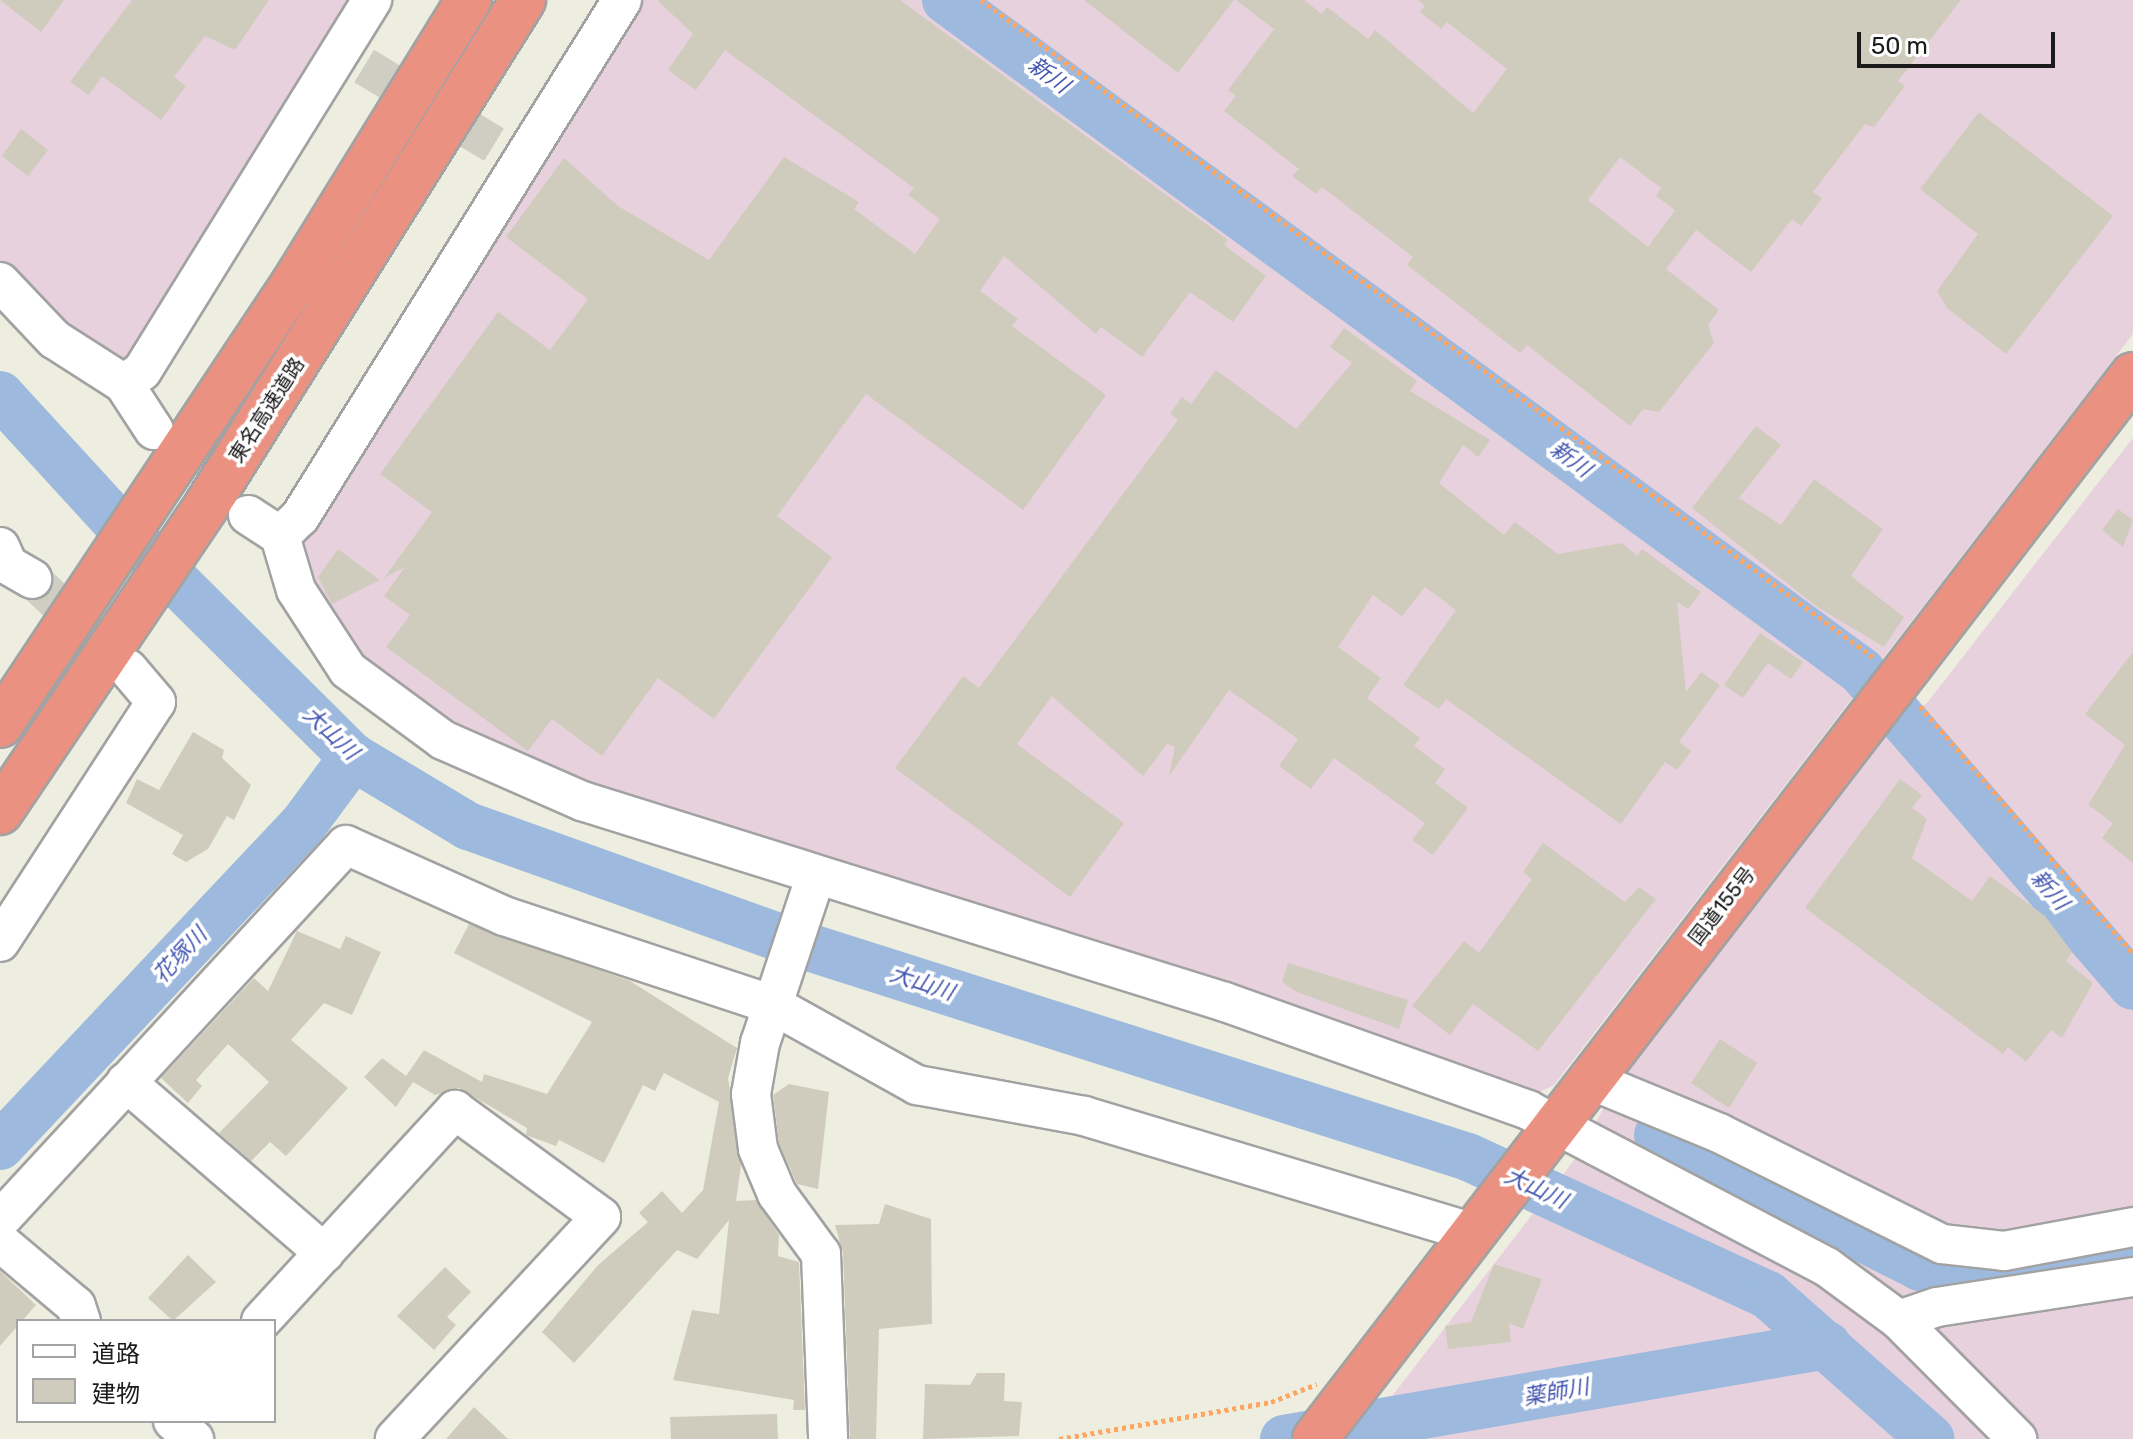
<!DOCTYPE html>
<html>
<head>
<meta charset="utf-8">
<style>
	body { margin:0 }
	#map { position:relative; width:2133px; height:1439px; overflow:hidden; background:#eeeee0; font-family:Rubik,"Noto Sans JP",sans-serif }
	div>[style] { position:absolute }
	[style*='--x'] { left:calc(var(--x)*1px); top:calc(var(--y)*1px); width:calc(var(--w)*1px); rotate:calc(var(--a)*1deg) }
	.industrial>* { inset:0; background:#e7d1dc }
	.river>* { height:48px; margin:-24px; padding:0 24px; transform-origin:24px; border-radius:24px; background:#9dbade }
	.building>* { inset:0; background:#d0ccbd }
	.minor-tunnel>* { height:38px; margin-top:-19px; transform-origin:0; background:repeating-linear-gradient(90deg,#cecec2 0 38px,transparent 0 57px) }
	.path>* { height:5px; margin-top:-2.5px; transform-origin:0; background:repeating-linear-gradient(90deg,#ffa560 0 4px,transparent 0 8px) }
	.roads { filter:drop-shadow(2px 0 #a2a2a2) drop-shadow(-2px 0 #a2a2a2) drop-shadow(0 2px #a2a2a2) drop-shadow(0 -2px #a2a2a2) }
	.minor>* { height:38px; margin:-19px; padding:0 19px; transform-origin:19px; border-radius:19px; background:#fff }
	.highway>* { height:44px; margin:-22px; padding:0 22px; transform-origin:22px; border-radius:22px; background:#ea9182 }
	span { translate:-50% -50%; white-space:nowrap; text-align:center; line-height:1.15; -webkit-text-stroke:7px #fff; paint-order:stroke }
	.street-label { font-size:20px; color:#1b1b1b }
	.water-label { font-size:22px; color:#4456af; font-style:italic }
	.legend { position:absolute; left:16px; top:1319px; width:260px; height:104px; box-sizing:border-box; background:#fff; border:2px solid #a4a4a4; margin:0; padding:10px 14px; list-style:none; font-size:24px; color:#1b1b1b }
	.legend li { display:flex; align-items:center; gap:16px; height:40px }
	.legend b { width:40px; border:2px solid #a4a4a4 }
	.scale { position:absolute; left:1857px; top:32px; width:198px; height:36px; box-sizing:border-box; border:4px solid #1b1b1b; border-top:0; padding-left:10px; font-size:24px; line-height:28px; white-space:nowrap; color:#1b1b1b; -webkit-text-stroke:6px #fff; paint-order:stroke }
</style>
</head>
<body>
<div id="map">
	<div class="industrial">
		<i style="clip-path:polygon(0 0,350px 0,129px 358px,86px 352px,0 269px)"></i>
		<i style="clip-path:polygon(640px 0,2133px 0,2133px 334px,1554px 1085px,1538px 1093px,710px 834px,444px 726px,356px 663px,297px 550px)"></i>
		<i style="clip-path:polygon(2133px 438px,2133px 1439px,1359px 1439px,1578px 1155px,1617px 1084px,1616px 1068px,1874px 736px,1927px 703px)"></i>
	</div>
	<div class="river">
		<i style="--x:946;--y:0;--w:1135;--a:36.25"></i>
		<i style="--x:1861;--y:671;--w:416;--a:49.2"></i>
		<i style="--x:0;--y:395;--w:179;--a:47.5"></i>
		<i style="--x:121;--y:527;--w:327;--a:44.8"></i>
		<i style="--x:353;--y:757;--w:134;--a:31"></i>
		<i style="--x:468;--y:826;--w:335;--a:19.7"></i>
		<i style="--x:783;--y:939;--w:719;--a:17.65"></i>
		<i style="--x:1468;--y:1157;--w:330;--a:24.7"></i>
		<i style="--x:1768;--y:1295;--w:217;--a:41.5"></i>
		<i style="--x:1658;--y:1135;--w:293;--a:26.7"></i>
		<i style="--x:1920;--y:1267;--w:78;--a:4.4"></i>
		<i style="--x:1998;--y:1273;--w:137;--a:-10.1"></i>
		<i style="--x:0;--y:1146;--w:440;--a:-46.7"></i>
		<i style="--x:302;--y:826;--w:86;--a:-53.5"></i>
		<i style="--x:1284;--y:1439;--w:551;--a:-9.82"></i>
	</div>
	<div class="building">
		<i style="clip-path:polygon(0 0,64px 0,41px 32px)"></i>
		<i style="clip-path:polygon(132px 0,269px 0,235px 50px,205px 36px,174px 77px,186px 86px,161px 120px,102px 76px,89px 95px,70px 82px)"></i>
		<i style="clip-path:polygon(657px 0,900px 0,1228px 240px,1224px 245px,1266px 276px,1233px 322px,1190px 292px,1142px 357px,1101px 327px,1096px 334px,1004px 256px,980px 291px,1018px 319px,1012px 326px,1106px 395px,1023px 510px,866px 394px,777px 516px,832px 557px,714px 719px,658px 678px,602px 756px,552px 719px,528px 751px,386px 647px,410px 615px,384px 596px,405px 567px,384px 578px,432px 512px,380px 474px,498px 312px,550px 350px,588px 299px,506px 237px,564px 158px,618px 206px,709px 260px,784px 157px,859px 202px,854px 209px,915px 254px,940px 219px,908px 195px,914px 188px,725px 50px,696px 90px,668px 70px,693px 34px)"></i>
		<i style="clip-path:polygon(1084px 0,1234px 0,1178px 73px)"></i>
		<i style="clip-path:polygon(evenodd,1236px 0,1304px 0,1322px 14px,1327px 7px,1368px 39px,1375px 30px,1473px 113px,1507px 69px,1447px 22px,1441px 29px,1420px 12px,1425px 6px,1418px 0,1961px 0,1898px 81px,1905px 86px,1874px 127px,1865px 124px,1813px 192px,1822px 198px,1801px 226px,1792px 219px,1751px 272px,1696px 230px,1666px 269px,1719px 310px,1708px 325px,1714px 343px,1659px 412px,1643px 409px,1630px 426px,1527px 345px,1520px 353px,1407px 265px,1413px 257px,1322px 187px,1316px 194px,1292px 176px,1299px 169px,1224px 111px,1236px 96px,1228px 90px,1274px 29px,1236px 0,1620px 157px,1661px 188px,1656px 196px,1675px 210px,1648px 247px,1588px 200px,1620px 157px)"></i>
		<i style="clip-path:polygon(1979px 112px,2113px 216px,2006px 354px,1947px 308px,1937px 291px,1978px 234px,1920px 189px)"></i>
		<i style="clip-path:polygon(21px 129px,48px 150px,28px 176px,2px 156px)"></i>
		<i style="clip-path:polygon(1344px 328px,1417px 381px,1410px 391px,1490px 440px,1478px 457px,1463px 445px,1439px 483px,1504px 535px,1515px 522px,1558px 554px,1622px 543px,1637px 556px,1642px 549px,1701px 592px,1688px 609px,1677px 602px,1686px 692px,1701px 672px,1720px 685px,1679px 742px,1691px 751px,1677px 770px,1665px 762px,1621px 824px,1446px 699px,1439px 709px,1403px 685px,1456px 610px,1425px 587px,1402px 616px,1373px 595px,1338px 647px,1381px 678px,1367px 698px,1420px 738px,1414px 746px,1445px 769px,1435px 783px,1468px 808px,1433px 855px,1412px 840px,1425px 823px,1334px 758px,1311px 789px,1279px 766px,1298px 739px,1229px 690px,1169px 776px,1175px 747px,1167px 744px,1143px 776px,1052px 696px,1017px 744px,1124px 823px,1070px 897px,895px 768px,963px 676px,979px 688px,1178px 420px,1170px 414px,1182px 397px,1191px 404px,1216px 370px,1296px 429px,1352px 363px,1330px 347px)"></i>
		<i style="clip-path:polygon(1756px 426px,1781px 445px,1739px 498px,1781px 525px,1814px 479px,1883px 529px,1851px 576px,1904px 617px,1884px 647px,1816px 606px,1692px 508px)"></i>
		<i style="clip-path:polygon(2118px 509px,2133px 520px,2123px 547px,2102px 530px)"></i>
		<i style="clip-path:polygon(338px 549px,380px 580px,332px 604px,318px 577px)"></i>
		<i style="clip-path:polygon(1760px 633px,1803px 662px,1791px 679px,1768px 663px,1743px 698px,1724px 685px)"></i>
		<i style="clip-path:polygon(2133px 652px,2133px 863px,2102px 838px,2113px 823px,2088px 805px,2125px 745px,2085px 714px)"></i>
		<i style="clip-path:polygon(193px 732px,224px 750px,222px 758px,251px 785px,234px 820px,227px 816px,208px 849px,186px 862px,172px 854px,183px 835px,126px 803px,137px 779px,159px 790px)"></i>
		<i style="clip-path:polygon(1900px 779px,1922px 795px,1912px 808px,1927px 819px,1912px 858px,1972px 901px,1990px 876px,2045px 916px,2072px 952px,2066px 961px,2093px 983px,2062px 1038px,2051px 1030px,2026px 1062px,2008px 1047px,2003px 1054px,1805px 908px)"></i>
		<i style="clip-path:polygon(1543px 843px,1625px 902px,1639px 887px,1656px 899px,1538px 1051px,1473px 1004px,1450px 1035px,1412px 1006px,1464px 941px,1479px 953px,1532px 879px,1523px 872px)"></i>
		<i style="clip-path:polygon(469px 924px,630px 981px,737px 1048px,728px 1078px,741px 1166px,736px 1201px,756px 1200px,779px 1235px,778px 1256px,799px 1262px,805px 1410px,793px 1410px,794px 1400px,673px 1380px,692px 1310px,719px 1314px,729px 1220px,697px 1259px,677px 1250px,574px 1363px,542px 1332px,598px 1265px,648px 1222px,639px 1213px,662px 1191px,682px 1213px,703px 1190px,719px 1102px,664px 1073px,655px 1091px,643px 1085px,604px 1163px,559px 1140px,556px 1146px,526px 1135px,527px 1128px,459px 1088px,435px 1095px,413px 1082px,396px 1107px,364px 1077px,382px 1058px,406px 1076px,424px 1050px,482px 1082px,484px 1074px,547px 1094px,592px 1022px,454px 953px)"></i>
		<i style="clip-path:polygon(297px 931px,340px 949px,346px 936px,381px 952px,352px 1015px,324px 1003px,291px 1040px,348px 1088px,286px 1156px,270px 1142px,251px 1161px,219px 1133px,269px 1082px,228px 1044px,196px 1080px,202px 1086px,188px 1103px,161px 1078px,254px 978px,268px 991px)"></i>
		<i style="clip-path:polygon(1288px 963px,1408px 1000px,1399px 1029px,1297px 992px,1282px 982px)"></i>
		<i style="clip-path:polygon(1720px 1039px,1757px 1063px,1729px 1108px,1691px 1083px)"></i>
		<i style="clip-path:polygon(789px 1084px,829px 1092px,818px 1189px,797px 1184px,779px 1143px,773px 1095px)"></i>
		<i style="clip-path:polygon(885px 1204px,931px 1219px,932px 1324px,879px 1329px,876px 1439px,850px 1439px,843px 1253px,835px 1225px,879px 1224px)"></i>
		<i style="clip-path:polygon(188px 1255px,216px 1282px,173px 1321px,148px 1298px)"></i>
		<i style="clip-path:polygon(1494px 1264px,1542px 1279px,1523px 1329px,1509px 1323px,1511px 1342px,1448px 1349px,1445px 1326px,1471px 1322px)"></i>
		<i style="clip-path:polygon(445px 1267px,471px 1292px,447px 1317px,456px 1325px,434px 1350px,397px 1316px)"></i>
		<i style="clip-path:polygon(0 1271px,36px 1305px,0 1346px)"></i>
		<i style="clip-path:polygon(977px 1373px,1005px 1373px,1004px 1401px,1022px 1402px,1019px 1436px,923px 1439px,925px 1384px,970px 1385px)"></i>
		<i style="clip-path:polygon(474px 1407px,508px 1439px,446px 1439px)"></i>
		<i style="clip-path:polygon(777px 1414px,778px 1439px,671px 1439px,670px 1417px)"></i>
	</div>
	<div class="minor-tunnel">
		<i style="--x:364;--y:66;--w:154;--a:31.2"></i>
		<i style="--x:32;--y:579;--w:132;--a:43.2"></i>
	</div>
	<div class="path">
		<i style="--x:981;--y:0;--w:1109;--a:36.38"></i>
		<i style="--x:1920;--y:706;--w:327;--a:49.3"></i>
		<i style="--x:1059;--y:1439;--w:215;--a:-9.9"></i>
		<i style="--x:1271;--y:1402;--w:49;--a:-21.4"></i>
	</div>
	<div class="roads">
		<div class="minor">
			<i style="--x:0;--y:282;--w:79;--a:46.5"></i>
			<i style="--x:54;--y:339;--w:83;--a:32.7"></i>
			<i style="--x:124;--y:384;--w:55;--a:56.9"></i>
			<i style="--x:124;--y:384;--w:22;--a:-36"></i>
			<i style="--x:142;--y:371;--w:437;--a:-58.2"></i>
			<i style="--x:248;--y:515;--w:38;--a:33"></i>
			<i style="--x:280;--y:536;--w:56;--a:73.5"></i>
			<i style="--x:296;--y:590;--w:95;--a:57"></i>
			<i style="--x:348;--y:670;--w:118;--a:36.4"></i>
			<i style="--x:443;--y:740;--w:152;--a:23.7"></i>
			<i style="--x:582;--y:801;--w:674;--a:17.36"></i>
			<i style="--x:1225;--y:1002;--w:322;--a:19.6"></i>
			<i style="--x:1528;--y:1110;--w:338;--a:27.7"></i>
			<i style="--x:1827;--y:1267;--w:89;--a:36.4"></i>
			<i style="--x:1899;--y:1320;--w:40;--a:-18.9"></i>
			<i style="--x:1937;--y:1307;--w:198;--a:-8.7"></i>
			<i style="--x:280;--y:536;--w:28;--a:-44"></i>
			<i style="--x:300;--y:517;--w:609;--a:-58.08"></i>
			<i style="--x:0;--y:547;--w:20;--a:66"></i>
			<i style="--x:8;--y:565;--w:28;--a:30"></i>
			<i style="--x:815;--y:878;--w:174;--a:108.4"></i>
			<i style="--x:760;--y:1043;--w:52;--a:100"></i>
			<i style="--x:751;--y:1094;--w:55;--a:82.7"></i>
			<i style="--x:758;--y:1149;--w:49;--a:67.1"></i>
			<i style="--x:777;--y:1194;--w:74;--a:53.7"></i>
			<i style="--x:821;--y:1254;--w:185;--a:87.8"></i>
			<i style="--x:0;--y:942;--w:286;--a:-57"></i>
			<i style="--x:156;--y:702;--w:43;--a:-130.3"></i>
			<i style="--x:1588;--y:1079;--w:142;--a:22.4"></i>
			<i style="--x:1719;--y:1133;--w:249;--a:26.5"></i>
			<i style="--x:1942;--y:1244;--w:62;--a:6.4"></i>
			<i style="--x:2004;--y:1251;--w:131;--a:-10.5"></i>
			<i style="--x:126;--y:1082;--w:262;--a:40.8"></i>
			<i style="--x:0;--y:1220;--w:510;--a:-47.3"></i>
			<i style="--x:346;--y:845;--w:173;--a:24.2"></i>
			<i style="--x:504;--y:916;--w:283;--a:18.3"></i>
			<i style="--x:773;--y:1005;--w:165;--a:29.1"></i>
			<i style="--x:917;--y:1085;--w:170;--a:10.5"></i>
			<i style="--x:1084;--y:1116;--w:408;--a:16.7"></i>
			<i style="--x:0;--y:1242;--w:99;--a:40.1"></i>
			<i style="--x:76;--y:1306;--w:16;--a:72"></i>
			<i style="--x:1899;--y:1320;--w:168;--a:45.2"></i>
			<i style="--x:261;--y:1321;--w:287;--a:-47.4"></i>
			<i style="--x:455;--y:1110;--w:181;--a:36.2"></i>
			<i style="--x:601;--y:1217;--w:303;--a:132.9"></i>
			<i style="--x:173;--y:1421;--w:28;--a:41"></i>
		</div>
		<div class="highway">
			<i style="--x:0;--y:725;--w:531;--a:-56.37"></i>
			<i style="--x:294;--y:283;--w:333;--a:-58.3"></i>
			<i style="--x:0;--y:812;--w:370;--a:-56"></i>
			<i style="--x:207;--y:505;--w:596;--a:-57.96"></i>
			<i style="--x:1315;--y:1439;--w:1342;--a:-52.45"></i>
		</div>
	</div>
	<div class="street-label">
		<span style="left:267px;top:410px;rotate:-57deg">東名高速道路</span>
		<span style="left:1722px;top:906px;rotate:-52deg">国道155号</span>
	</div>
	<div class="water-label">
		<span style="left:1049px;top:75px;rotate:36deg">新川</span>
		<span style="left:1571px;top:459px;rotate:36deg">新川</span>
		<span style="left:331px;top:733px;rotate:43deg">大山川</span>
		<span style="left:2050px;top:890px;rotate:49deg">新川</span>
		<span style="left:180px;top:955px;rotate:-47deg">花塚川</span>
		<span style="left:922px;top:983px;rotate:18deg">大山川</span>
		<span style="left:1536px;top:1188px;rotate:25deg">大山川</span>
		<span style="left:1556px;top:1392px;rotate:-10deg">薬師川</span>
	</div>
	<ul class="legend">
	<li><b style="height:10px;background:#fff"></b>道路</li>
	<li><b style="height:22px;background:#d0ccbd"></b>建物</li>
	</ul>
	<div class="scale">50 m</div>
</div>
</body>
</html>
